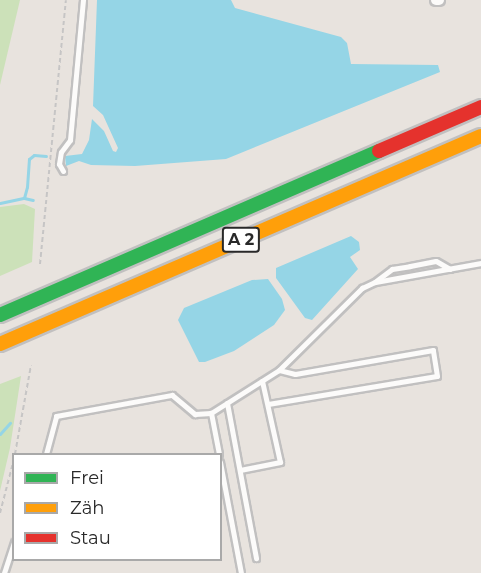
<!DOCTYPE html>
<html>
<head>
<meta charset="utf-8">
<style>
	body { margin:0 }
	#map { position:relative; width:481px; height:573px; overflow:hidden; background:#e8e3de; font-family:Montserrat,sans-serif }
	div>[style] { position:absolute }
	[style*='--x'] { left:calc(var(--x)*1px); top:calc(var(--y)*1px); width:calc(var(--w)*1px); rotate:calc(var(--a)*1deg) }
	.green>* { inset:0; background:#cce1b9 }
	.water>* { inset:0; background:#95d5e6 }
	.stream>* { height:3px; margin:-1.5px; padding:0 1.5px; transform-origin:1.5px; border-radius:1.5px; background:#95d5e6 }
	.path>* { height:2px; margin-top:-1px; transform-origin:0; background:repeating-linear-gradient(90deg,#c6c5c5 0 4.5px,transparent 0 7.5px) }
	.roads { filter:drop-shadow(2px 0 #c1c0c0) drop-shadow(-2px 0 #c1c0c0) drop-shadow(0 2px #c1c0c0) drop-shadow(0 -2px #c1c0c0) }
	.lane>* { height:5px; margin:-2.5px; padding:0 2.5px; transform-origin:2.5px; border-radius:2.5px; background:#fcfbfa }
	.street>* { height:10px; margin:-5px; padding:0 5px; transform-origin:5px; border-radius:5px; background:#fcfbfa }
	.fast>* { height:14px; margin:-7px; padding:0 7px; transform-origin:7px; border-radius:7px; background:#30b455 }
	.slow>* { height:14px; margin:-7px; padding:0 7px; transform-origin:7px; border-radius:7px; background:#ff9f0a }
	.jam>* { height:14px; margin:-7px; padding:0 7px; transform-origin:7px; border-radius:7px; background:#e5322d }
	span { translate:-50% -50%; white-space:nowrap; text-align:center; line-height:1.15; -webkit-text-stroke:5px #fff; paint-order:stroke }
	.shield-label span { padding:2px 4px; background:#fff; border:2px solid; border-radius:4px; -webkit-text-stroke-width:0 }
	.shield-label { font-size:16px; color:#292929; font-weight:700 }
	.legend { position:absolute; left:12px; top:453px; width:210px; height:108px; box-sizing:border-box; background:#fff; border:2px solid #a9a9a9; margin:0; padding:8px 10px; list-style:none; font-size:18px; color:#292929 }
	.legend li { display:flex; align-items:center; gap:12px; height:30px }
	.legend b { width:30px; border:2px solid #a9a9a9 }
</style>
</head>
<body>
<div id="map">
	<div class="green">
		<i style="clip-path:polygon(0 0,20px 0,0 85px)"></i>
		<i style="clip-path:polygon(24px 204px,35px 209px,32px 262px,0 276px,0 207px)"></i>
		<i style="clip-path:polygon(21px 376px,10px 448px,0 491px,0 384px)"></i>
	</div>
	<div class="water">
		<i style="clip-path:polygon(97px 0,231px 0,235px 8px,341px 37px,347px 43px,351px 64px,438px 65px,440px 72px,226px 159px,135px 166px,91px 165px,79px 161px,66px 166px,65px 156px,82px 154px,89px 140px,92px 119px,104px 131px,113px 151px,116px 152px,118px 148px,103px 115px,93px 106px)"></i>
		<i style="clip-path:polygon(351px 236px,359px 242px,360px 250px,350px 257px,358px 269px,312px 320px,305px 318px,276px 278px,276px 268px)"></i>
		<i style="clip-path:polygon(268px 279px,282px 299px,285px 310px,274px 325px,234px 351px,205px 362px,199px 362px,178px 320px,184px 308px,252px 280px)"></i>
	</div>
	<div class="stream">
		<i style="--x:24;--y:198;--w:9;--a:13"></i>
		<i style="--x:0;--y:203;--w:25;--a:-12"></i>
		<i style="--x:24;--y:198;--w:11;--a:-75"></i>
		<i style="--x:27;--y:187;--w:28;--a:-86"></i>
		<i style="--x:29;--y:159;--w:6;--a:-39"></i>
		<i style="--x:34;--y:155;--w:12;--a:5"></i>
		<i style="--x:0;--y:434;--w:15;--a:-48"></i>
	</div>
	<div class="path">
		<i style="--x:40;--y:264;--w:265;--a:-84.4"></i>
		<i style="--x:15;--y:454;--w:90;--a:-79.8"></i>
		<i style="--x:0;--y:513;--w:56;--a:-75.5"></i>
	</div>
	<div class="roads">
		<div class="lane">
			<i style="--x:63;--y:171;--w:8;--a:-120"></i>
			<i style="--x:59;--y:164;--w:12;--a:-81"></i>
			<i style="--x:61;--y:152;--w:15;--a:-53"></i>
			<i style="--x:70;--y:140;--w:141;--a:-84.7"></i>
			<i style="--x:376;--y:281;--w:20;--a:-37"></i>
			<i style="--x:392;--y:269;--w:18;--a:-9"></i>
			<i style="--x:410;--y:266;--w:26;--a:-11"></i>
			<i style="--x:436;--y:261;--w:16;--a:30"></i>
			<i style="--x:227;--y:403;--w:158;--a:79.4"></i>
			<i style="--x:268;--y:404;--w:171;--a:-9.4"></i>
			<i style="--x:437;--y:376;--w:26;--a:-99"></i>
			<i style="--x:433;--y:350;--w:140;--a:170.1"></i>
			<i style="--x:295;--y:374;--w:16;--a:-166"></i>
			<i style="--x:46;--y:454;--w:39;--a:-75"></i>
			<i style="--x:56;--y:416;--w:118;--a:-10.3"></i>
			<i style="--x:172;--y:395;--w:30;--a:40"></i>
			<i style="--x:195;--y:414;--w:16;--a:-4"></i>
			<i style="--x:219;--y:454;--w:42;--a:-101"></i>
			<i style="--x:211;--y:413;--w:80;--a:-32.3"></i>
			<i style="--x:279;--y:370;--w:117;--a:-44.7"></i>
			<i style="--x:362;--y:288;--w:14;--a:-25"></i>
			<i style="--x:375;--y:282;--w:108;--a:-10.2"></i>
			<i style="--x:220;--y:462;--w:113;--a:79.3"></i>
			<i style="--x:240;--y:470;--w:41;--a:-11.3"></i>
			<i style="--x:280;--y:462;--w:83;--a:-102.5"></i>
			<i style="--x:4;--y:573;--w:33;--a:-72"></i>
		</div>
		<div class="street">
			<i style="--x:436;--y:0;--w:3;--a:0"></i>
		</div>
		<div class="fast">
			<i style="--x:0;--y:315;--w:413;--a:-23.4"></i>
		</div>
		<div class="slow">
			<i style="--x:0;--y:344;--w:524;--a:-23.39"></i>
		</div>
		<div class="jam">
			<i style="--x:379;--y:151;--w:111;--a:-23.3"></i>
		</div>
	</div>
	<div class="shield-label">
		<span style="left:241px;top:240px">A 2</span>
	</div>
	<ul class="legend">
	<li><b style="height:8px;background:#30b455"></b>Frei</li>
	<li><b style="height:8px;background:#ff9f0a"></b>Zäh</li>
	<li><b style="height:8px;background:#e5322d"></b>Stau</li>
	</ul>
</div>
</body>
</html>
